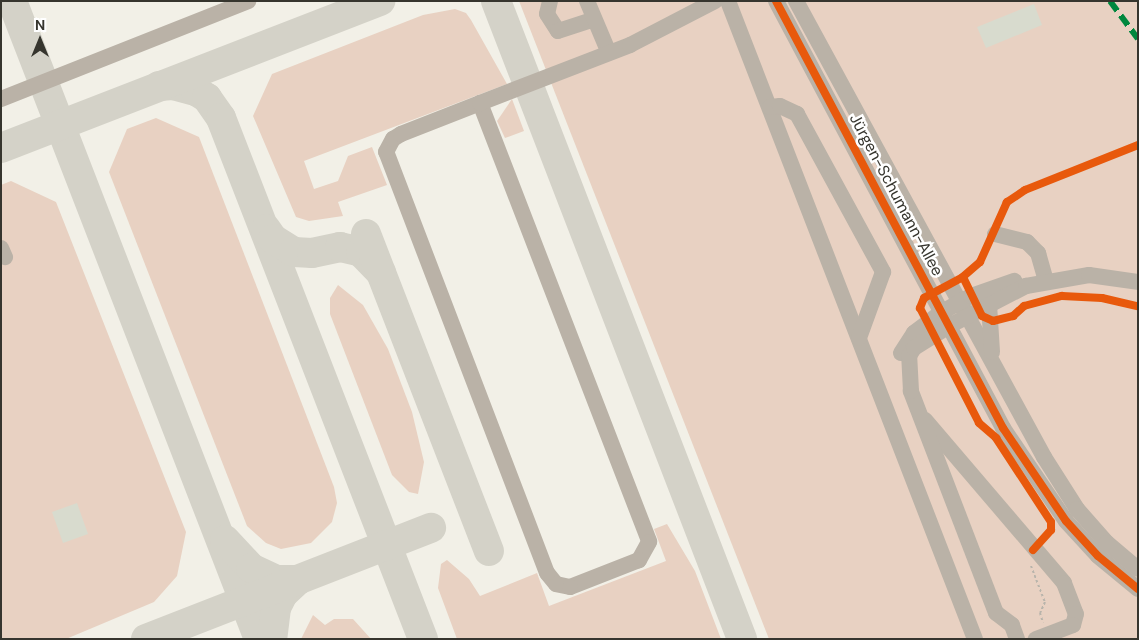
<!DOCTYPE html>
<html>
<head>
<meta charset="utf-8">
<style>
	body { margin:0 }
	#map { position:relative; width:1139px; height:640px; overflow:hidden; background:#f2f0e7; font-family:"DM Sans",sans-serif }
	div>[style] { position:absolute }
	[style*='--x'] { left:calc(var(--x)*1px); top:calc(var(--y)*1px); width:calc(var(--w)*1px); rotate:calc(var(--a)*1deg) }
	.green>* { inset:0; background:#e8d1c2 }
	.taxiway>* { height:30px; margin:-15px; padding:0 15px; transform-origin:15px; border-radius:15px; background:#d4d2c8 }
	.building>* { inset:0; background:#d8dbce }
	.path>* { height:2px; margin-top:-1px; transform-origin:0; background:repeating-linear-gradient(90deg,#b8b4ab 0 2.5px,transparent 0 5px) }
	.minor>* { height:16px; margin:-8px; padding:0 8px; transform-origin:8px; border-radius:8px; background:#bab2a7 }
	.quiet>* { height:6px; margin-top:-3px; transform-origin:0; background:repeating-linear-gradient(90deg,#00873e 0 12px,transparent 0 18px) }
	.cycleway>* { height:8px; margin:-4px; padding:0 4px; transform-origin:4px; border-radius:4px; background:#e8590c }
	span { translate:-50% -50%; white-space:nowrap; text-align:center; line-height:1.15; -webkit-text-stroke:5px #fff; paint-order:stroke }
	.street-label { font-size:16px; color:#36352e }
	.frame { position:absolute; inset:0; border:2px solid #36352e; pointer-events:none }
	.north { position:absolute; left:15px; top:15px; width:50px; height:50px; -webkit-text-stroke:4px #fff; paint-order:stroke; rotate:0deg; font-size:14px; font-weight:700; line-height:20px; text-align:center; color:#36352e }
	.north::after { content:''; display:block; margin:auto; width:18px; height:22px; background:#36352e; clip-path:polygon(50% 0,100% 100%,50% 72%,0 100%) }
</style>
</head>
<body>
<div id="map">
	<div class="green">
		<i style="clip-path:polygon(519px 1px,1138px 1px,1138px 639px,769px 639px)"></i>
		<i style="clip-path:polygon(455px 9px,466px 13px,471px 20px,507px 84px,304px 161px,314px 189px,338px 181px,348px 156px,372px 147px,387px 185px,338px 202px,343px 216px,309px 221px,296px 217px,253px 116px,272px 74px,423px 15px)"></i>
		<i style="clip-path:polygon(512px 99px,524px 131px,505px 138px,497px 121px)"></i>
		<i style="clip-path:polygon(156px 118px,199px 137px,334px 487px,337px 503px,332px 522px,311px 543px,281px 549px,266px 543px,247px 526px,109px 172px,127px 129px)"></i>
		<i style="clip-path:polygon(11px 181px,56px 202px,186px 532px,177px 576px,154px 602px,66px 639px,1px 639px,1px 185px)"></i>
		<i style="clip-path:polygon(338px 285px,363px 305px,388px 349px,412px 412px,424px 462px,418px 494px,409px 492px,392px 475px,330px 314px,330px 298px)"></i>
		<i style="clip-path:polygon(667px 524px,695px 571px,721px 639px,457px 639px,438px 588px,441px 564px,447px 560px,469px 579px,480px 596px,537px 573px,549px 606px,666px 561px,654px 529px)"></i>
		<i style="clip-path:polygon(313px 615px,325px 625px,334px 619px,353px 619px,371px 639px,301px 639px)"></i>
	</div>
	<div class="taxiway">
		<i style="--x:12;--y:1;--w:684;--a:68.84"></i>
		<i style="--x:496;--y:1;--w:684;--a:68.91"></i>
		<i style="--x:159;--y:86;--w:14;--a:-4"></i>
		<i style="--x:173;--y:85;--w:24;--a:15"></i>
		<i style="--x:196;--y:91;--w:13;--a:32"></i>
		<i style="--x:207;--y:98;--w:24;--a:55"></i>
		<i style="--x:221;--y:118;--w:559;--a:68.81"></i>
		<i style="--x:1;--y:148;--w:407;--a:-21.2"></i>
		<i style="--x:266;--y:229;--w:12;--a:55"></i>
		<i style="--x:273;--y:239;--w:25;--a:32"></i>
		<i style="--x:294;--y:252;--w:18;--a:3"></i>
		<i style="--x:312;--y:253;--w:29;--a:-12"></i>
		<i style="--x:340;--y:247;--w:22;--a:13"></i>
		<i style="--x:361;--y:252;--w:29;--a:46"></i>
		<i style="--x:366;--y:234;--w:340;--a:68.8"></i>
		<i style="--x:225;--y:540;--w:38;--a:47"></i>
		<i style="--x:251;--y:568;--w:29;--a:25"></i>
		<i style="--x:277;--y:580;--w:21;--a:0"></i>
		<i style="--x:298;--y:580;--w:21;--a:137"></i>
		<i style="--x:283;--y:594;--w:16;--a:117"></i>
		<i style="--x:276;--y:608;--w:31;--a:97"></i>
		<i style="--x:146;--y:639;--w:306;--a:-21.3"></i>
	</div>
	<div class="building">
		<i style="clip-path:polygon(1034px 4px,1042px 25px,986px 48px,977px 27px)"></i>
		<i style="clip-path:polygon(77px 503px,88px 534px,63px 543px,52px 512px)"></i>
	</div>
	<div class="path">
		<i style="--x:1031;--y:566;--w:39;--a:69"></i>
		<i style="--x:1045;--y:602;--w:12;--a:114"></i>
		<i style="--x:1040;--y:613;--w:10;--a:73"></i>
	</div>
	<div class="minor">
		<i style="--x:550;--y:1;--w:13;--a:103"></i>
		<i style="--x:547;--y:14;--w:20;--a:57"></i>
		<i style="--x:558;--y:31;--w:38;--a:-18"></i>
		<i style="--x:587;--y:1;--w:56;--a:67.1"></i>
		<i style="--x:728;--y:1;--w:684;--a:68.84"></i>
		<i style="--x:776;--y:1;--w:484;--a:62"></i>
		<i style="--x:1003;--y:428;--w:112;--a:55.9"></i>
		<i style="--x:1066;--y:521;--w:47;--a:47.6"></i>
		<i style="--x:1098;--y:556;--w:52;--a:39.5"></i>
		<i style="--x:796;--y:1;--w:519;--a:61.46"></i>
		<i style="--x:1044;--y:457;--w:62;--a:57.6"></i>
		<i style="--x:1077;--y:509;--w:45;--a:48.6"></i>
		<i style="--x:1107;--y:543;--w:40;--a:40"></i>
		<i style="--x:1;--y:99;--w:266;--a:-21.6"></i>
		<i style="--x:480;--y:103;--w:470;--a:68.9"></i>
		<i style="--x:649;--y:542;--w:21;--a:119"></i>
		<i style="--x:639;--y:560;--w:74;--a:158.6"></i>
		<i style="--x:570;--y:587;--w:14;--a:-168"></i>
		<i style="--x:556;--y:584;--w:14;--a:-129"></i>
		<i style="--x:547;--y:573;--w:451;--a:-110.9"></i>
		<i style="--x:386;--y:152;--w:15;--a:-62"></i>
		<i style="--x:393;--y:139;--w:9;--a:-32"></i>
		<i style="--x:401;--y:134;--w:85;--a:-21.4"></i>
		<i style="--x:480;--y:103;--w:161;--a:-21.1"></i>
		<i style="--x:630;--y:45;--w:96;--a:-27.4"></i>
		<i style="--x:770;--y:107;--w:10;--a:-6"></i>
		<i style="--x:780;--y:106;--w:19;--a:25"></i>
		<i style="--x:797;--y:114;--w:180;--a:61.4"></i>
		<i style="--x:883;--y:272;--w:70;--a:110"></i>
		<i style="--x:995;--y:234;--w:33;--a:14"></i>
		<i style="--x:1027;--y:242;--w:16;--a:45"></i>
		<i style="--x:1038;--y:253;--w:29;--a:74"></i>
		<i style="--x:1;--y:248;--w:10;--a:66"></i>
		<i style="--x:989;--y:304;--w:48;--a:86.4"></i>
		<i style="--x:901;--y:353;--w:24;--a:-57"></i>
		<i style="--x:914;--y:333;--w:35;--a:-37"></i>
		<i style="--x:942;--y:312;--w:33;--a:-29"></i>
		<i style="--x:971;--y:296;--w:46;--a:-19.2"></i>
		<i style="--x:925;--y:420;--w:214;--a:49.5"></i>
		<i style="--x:1064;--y:583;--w:33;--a:69"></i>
		<i style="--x:1076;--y:614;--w:11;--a:105"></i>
		<i style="--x:1073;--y:625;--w:40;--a:159"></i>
		<i style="--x:1017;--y:639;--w:15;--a:-110"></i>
		<i style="--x:1012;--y:625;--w:20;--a:-143"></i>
		<i style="--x:996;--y:613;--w:238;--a:-111"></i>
		<i style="--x:911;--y:391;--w:35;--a:-93"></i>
		<i style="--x:909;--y:356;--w:9;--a:-58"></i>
		<i style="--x:914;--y:348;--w:41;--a:-32.2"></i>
		<i style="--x:949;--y:326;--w:87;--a:-27.5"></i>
		<i style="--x:1026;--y:286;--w:64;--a:-9.9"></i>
		<i style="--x:1089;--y:275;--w:49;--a:8.1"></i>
	</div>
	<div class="quiet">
		<i style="--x:1110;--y:1;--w:47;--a:53.6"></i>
	</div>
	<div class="cycleway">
		<i style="--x:776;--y:1;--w:484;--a:62"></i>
		<i style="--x:1003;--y:428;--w:112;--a:55.9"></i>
		<i style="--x:1066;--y:521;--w:47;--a:47.6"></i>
		<i style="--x:1098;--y:556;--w:52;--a:39.5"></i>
		<i style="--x:1138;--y:145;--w:122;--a:158.3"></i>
		<i style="--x:1025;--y:190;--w:22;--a:146"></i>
		<i style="--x:1007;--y:202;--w:66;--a:114.2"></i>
		<i style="--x:980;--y:262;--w:23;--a:139"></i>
		<i style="--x:963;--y:277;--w:43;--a:64"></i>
		<i style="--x:982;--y:316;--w:12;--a:24"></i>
		<i style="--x:993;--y:321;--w:21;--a:-14"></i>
		<i style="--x:1013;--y:316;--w:15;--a:-42"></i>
		<i style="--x:1024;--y:306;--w:39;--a:-15"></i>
		<i style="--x:1062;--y:296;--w:40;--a:2.9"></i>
		<i style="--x:1102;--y:298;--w:37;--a:13"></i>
		<i style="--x:963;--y:277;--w:44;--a:151.7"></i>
		<i style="--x:924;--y:298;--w:11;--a:112"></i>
		<i style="--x:920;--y:308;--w:129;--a:62.8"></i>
		<i style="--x:979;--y:423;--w:23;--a:41"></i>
		<i style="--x:996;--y:438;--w:100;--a:56.8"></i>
		<i style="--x:1051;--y:522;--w:8;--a:90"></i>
		<i style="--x:1051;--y:530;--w:27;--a:132"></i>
	</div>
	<div class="street-label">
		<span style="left:896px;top:195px;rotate:62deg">Jürgen-Schumann-Allee</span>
	</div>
	<div class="frame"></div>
	<div class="north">N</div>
</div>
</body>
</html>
